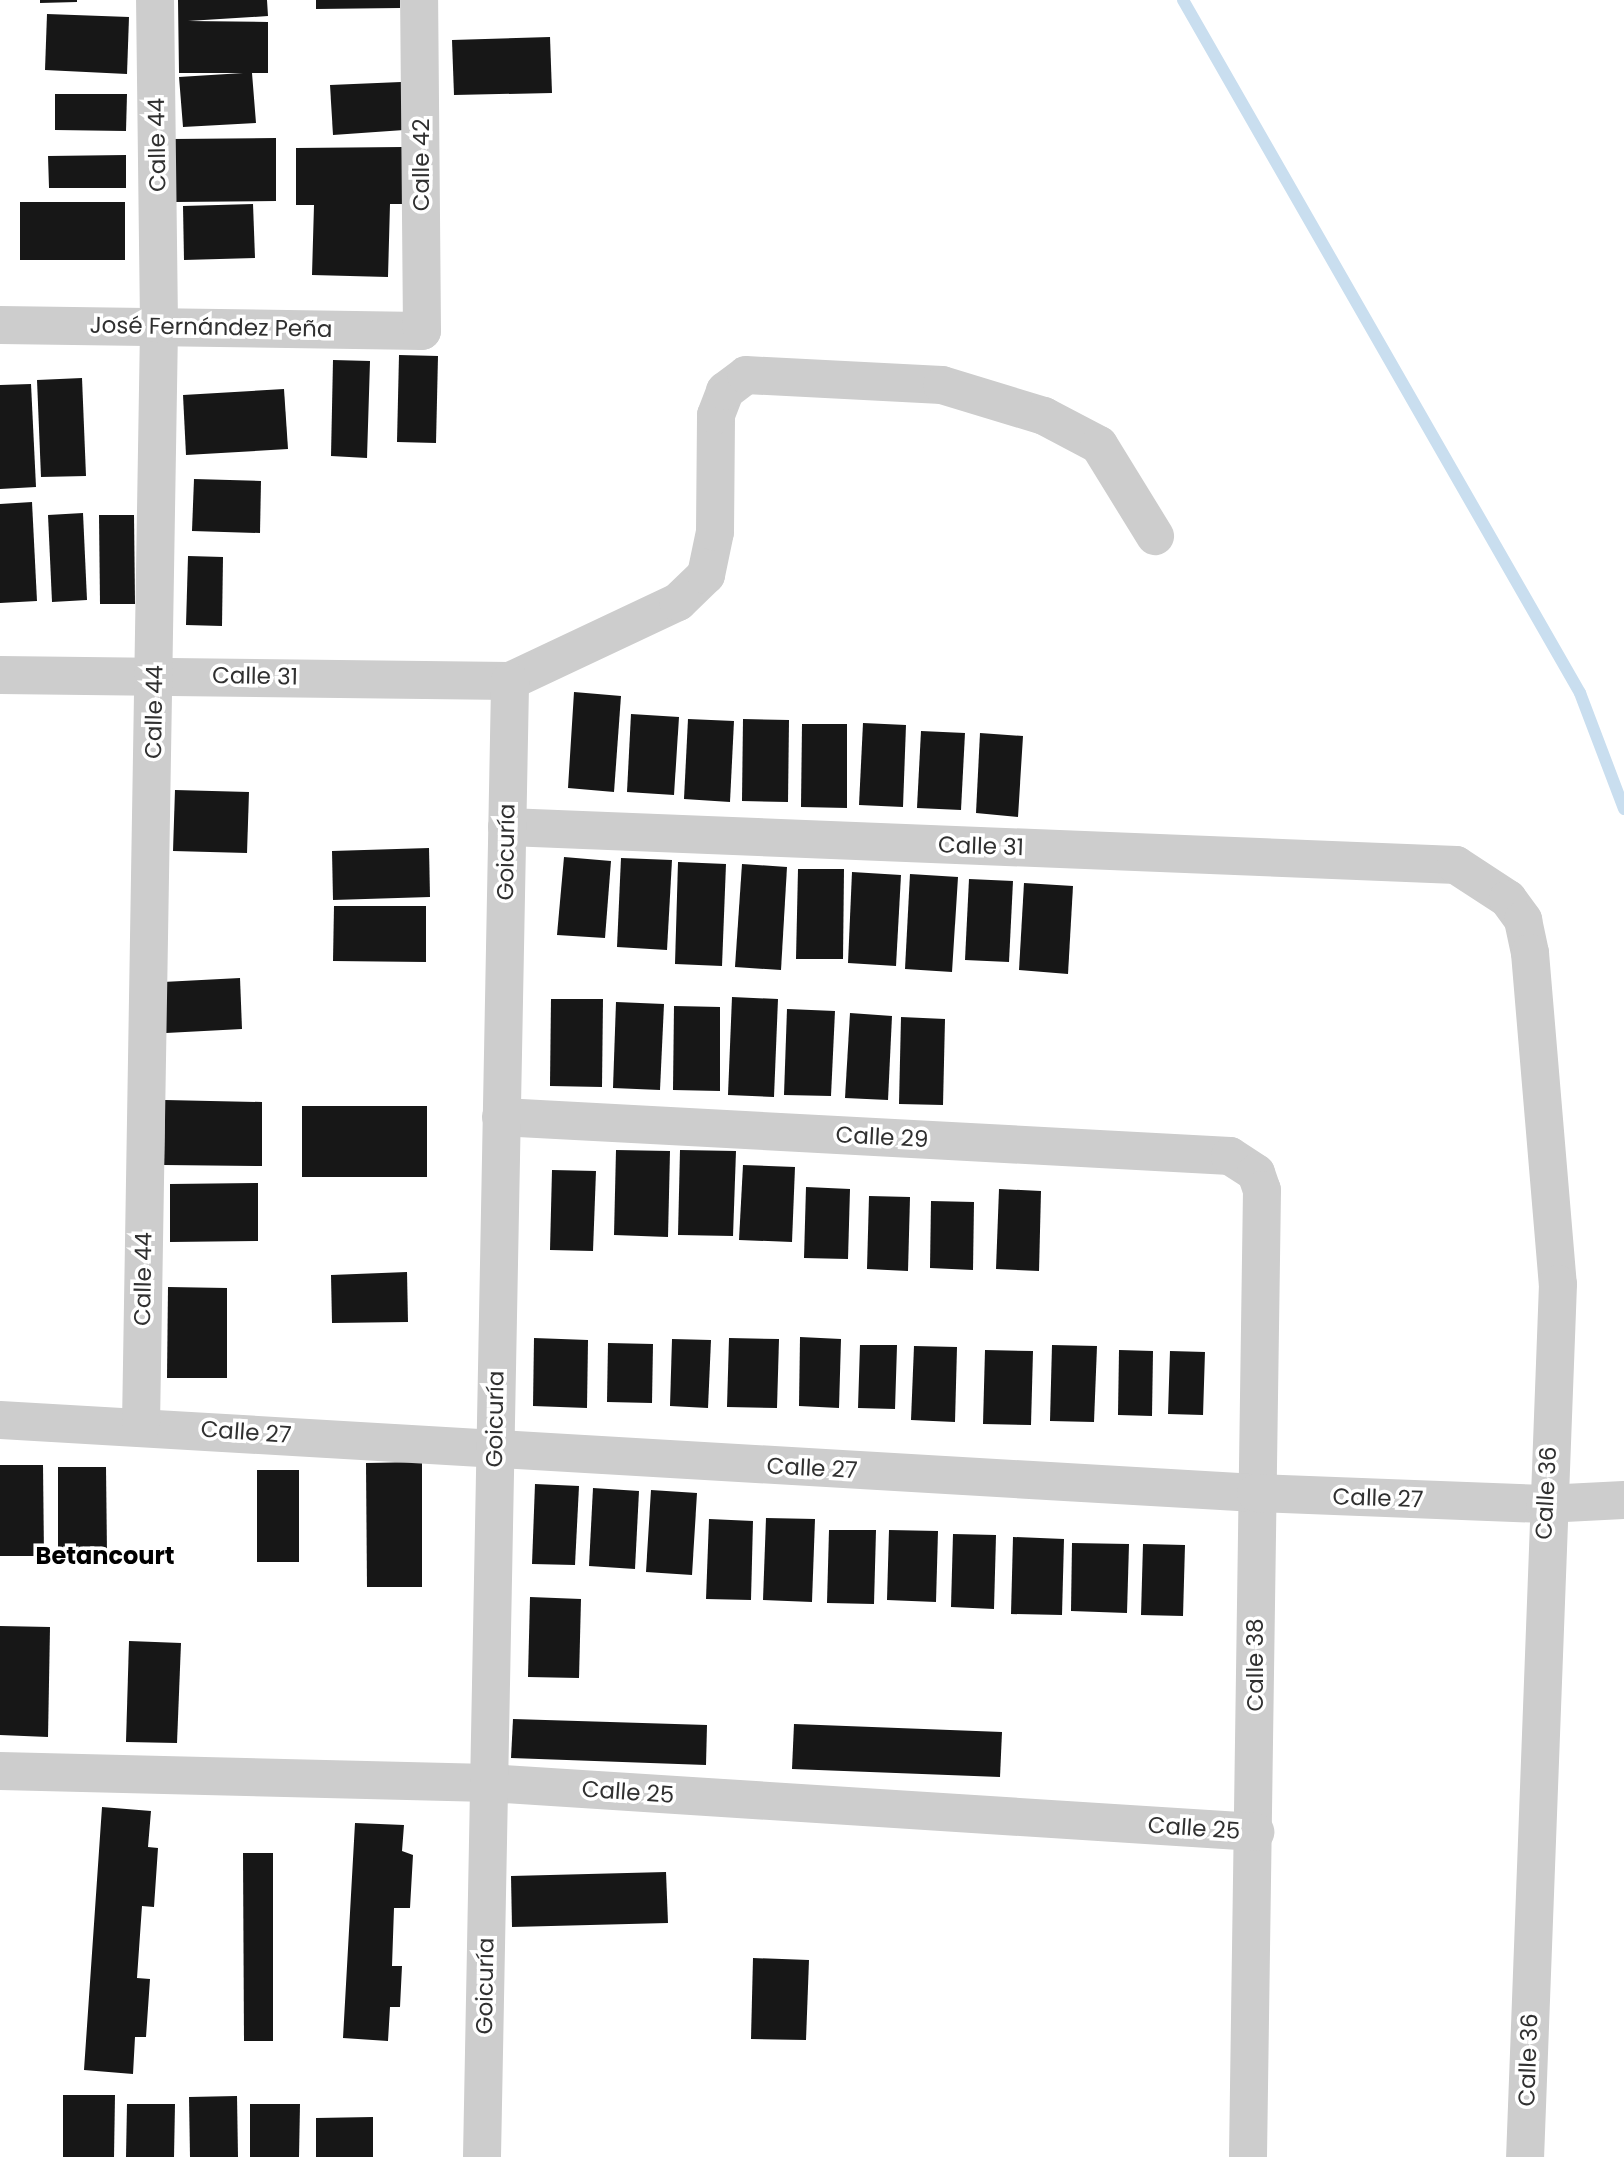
<!DOCTYPE html>
<html>
<head>
<meta charset="utf-8">
<style>
	body { margin:0 }
	#map { position:relative; width:1624px; height:2157px; overflow:hidden; background:#fff; font-family:Poppins,sans-serif }
	div>[style] { position:absolute }
	[style*='--x'] { left:calc(var(--x)*1px); top:calc(var(--y)*1px); width:calc(var(--w)*1px); rotate:calc(var(--a)*1deg) }
	.stream>* { height:12px; margin:-6px; padding:0 6px; transform-origin:6px; border-radius:6px; background:#c9deef }
	.building>* { inset:0; background:#171717 }
	.minor>* { height:38px; margin:-19px; padding:0 19px; transform-origin:19px; border-radius:19px; background:#cdcdcd }
	span { translate:-50% -50%; white-space:nowrap; text-align:center; line-height:1.15; -webkit-text-stroke:7px #fff; paint-order:stroke }
	.street-label { font-size:23px; color:#303030 }
	.neighbourhood-label { font-size:24px; color:#000; font-weight:700 }
</style>
</head>
<body>
<div id="map">
	<div class="stream">
		<i style="--x:1183;--y:0;--w:799;--a:60.19"></i>
		<i style="--x:1580;--y:693;--w:124;--a:69.2"></i>
	</div>
	<div class="building">
		<i style="clip-path:polygon(40px 0,77px 0,77px 2px,40px 3px)"></i>
		<i style="clip-path:polygon(178px 0,267px 0,268px 16px,188px 21px,268px 22px,268px 73px,252px 73px,256px 123px,183px 127px,179px 77px,243px 73px,179px 73px)"></i>
		<i style="clip-path:polygon(316px 0,400px 0,400px 8px,316px 9px)"></i>
		<i style="clip-path:polygon(47px 14px,129px 17px,127px 74px,45px 70px)"></i>
		<i style="clip-path:polygon(550px 37px,552px 93px,454px 95px,452px 40px)"></i>
		<i style="clip-path:polygon(401px 82px,404px 130px,333px 135px,330px 85px)"></i>
		<i style="clip-path:polygon(55px 94px,127px 94px,126px 131px,55px 130px)"></i>
		<i style="clip-path:polygon(276px 138px,276px 201px,174px 202px,173px 139px)"></i>
		<i style="clip-path:polygon(403px 147px,404px 204px,390px 204px,388px 277px,312px 275px,314px 205px,296px 205px,296px 148px)"></i>
		<i style="clip-path:polygon(126px 155px,126px 188px,49px 188px,48px 156px)"></i>
		<i style="clip-path:polygon(20px 202px,125px 202px,125px 260px,20px 260px)"></i>
		<i style="clip-path:polygon(253px 204px,255px 258px,184px 260px,183px 206px)"></i>
		<i style="clip-path:polygon(399px 355px,438px 356px,436px 443px,397px 442px)"></i>
		<i style="clip-path:polygon(333px 360px,370px 361px,367px 458px,331px 456px)"></i>
		<i style="clip-path:polygon(82px 378px,86px 476px,41px 477px,37px 380px)"></i>
		<i style="clip-path:polygon(31px 384px,36px 487px,0 489px,0 385px)"></i>
		<i style="clip-path:polygon(284px 389px,288px 449px,186px 455px,183px 395px)"></i>
		<i style="clip-path:polygon(194px 479px,261px 481px,260px 533px,192px 531px)"></i>
		<i style="clip-path:polygon(32px 502px,37px 601px,0 603px,0 504px)"></i>
		<i style="clip-path:polygon(83px 513px,87px 600px,52px 602px,48px 515px)"></i>
		<i style="clip-path:polygon(99px 515px,134px 515px,135px 604px,100px 604px)"></i>
		<i style="clip-path:polygon(188px 556px,223px 557px,222px 626px,186px 625px)"></i>
		<i style="clip-path:polygon(574px 692px,621px 696px,614px 792px,568px 788px)"></i>
		<i style="clip-path:polygon(631px 714px,679px 717px,674px 795px,627px 792px)"></i>
		<i style="clip-path:polygon(688px 719px,734px 721px,730px 802px,684px 799px)"></i>
		<i style="clip-path:polygon(743px 719px,789px 720px,788px 802px,742px 801px)"></i>
		<i style="clip-path:polygon(863px 723px,906px 725px,903px 807px,859px 805px)"></i>
		<i style="clip-path:polygon(802px 724px,847px 724px,847px 808px,801px 807px)"></i>
		<i style="clip-path:polygon(921px 731px,965px 733px,961px 810px,917px 808px)"></i>
		<i style="clip-path:polygon(980px 733px,1023px 736px,1018px 817px,976px 813px)"></i>
		<i style="clip-path:polygon(175px 790px,249px 792px,247px 853px,173px 851px)"></i>
		<i style="clip-path:polygon(429px 848px,430px 897px,333px 900px,332px 851px)"></i>
		<i style="clip-path:polygon(564px 857px,611px 861px,605px 938px,557px 935px)"></i>
		<i style="clip-path:polygon(621px 858px,672px 860px,667px 950px,617px 947px)"></i>
		<i style="clip-path:polygon(678px 862px,726px 864px,722px 966px,675px 964px)"></i>
		<i style="clip-path:polygon(742px 864px,787px 867px,781px 970px,735px 967px)"></i>
		<i style="clip-path:polygon(798px 869px,844px 869px,843px 959px,796px 959px)"></i>
		<i style="clip-path:polygon(852px 872px,901px 875px,896px 966px,848px 963px)"></i>
		<i style="clip-path:polygon(910px 874px,958px 877px,952px 972px,905px 969px)"></i>
		<i style="clip-path:polygon(969px 879px,1013px 881px,1009px 962px,965px 960px)"></i>
		<i style="clip-path:polygon(1024px 883px,1073px 886px,1068px 974px,1019px 970px)"></i>
		<i style="clip-path:polygon(334px 906px,426px 906px,426px 962px,333px 961px)"></i>
		<i style="clip-path:polygon(240px 978px,242px 1029px,166px 1033px,163px 982px)"></i>
		<i style="clip-path:polygon(732px 997px,778px 999px,774px 1097px,728px 1095px)"></i>
		<i style="clip-path:polygon(551px 999px,603px 999px,602px 1087px,550px 1086px)"></i>
		<i style="clip-path:polygon(616px 1002px,664px 1004px,660px 1090px,613px 1088px)"></i>
		<i style="clip-path:polygon(674px 1006px,720px 1007px,720px 1091px,673px 1090px)"></i>
		<i style="clip-path:polygon(787px 1009px,835px 1011px,831px 1096px,784px 1095px)"></i>
		<i style="clip-path:polygon(850px 1013px,892px 1016px,888px 1100px,845px 1098px)"></i>
		<i style="clip-path:polygon(901px 1017px,945px 1019px,943px 1105px,899px 1104px)"></i>
		<i style="clip-path:polygon(165px 1100px,262px 1102px,262px 1166px,164px 1165px)"></i>
		<i style="clip-path:polygon(302px 1106px,427px 1106px,427px 1177px,302px 1177px)"></i>
		<i style="clip-path:polygon(616px 1150px,670px 1151px,668px 1237px,614px 1235px)"></i>
		<i style="clip-path:polygon(680px 1150px,736px 1151px,733px 1236px,678px 1235px)"></i>
		<i style="clip-path:polygon(743px 1165px,795px 1167px,792px 1242px,739px 1240px)"></i>
		<i style="clip-path:polygon(552px 1170px,596px 1171px,593px 1251px,550px 1250px)"></i>
		<i style="clip-path:polygon(258px 1183px,258px 1241px,170px 1242px,170px 1184px)"></i>
		<i style="clip-path:polygon(806px 1187px,850px 1189px,848px 1259px,804px 1258px)"></i>
		<i style="clip-path:polygon(999px 1189px,1041px 1191px,1039px 1271px,996px 1269px)"></i>
		<i style="clip-path:polygon(869px 1196px,910px 1197px,908px 1271px,867px 1269px)"></i>
		<i style="clip-path:polygon(931px 1201px,974px 1202px,973px 1270px,930px 1268px)"></i>
		<i style="clip-path:polygon(407px 1272px,408px 1322px,332px 1323px,331px 1275px)"></i>
		<i style="clip-path:polygon(168px 1287px,227px 1288px,227px 1378px,167px 1378px)"></i>
		<i style="clip-path:polygon(800px 1337px,841px 1339px,839px 1408px,799px 1406px)"></i>
		<i style="clip-path:polygon(534px 1338px,588px 1340px,587px 1408px,533px 1406px)"></i>
		<i style="clip-path:polygon(729px 1338px,779px 1339px,777px 1408px,727px 1407px)"></i>
		<i style="clip-path:polygon(672px 1339px,711px 1340px,708px 1408px,670px 1406px)"></i>
		<i style="clip-path:polygon(608px 1343px,653px 1344px,652px 1403px,607px 1402px)"></i>
		<i style="clip-path:polygon(860px 1345px,897px 1345px,895px 1409px,858px 1408px)"></i>
		<i style="clip-path:polygon(1052px 1345px,1097px 1346px,1094px 1422px,1050px 1421px)"></i>
		<i style="clip-path:polygon(914px 1346px,957px 1347px,955px 1422px,911px 1420px)"></i>
		<i style="clip-path:polygon(985px 1350px,1033px 1351px,1031px 1425px,983px 1424px)"></i>
		<i style="clip-path:polygon(1119px 1350px,1153px 1351px,1152px 1416px,1118px 1415px)"></i>
		<i style="clip-path:polygon(1170px 1351px,1205px 1352px,1203px 1415px,1168px 1414px)"></i>
		<i style="clip-path:polygon(422px 1462px,422px 1587px,367px 1587px,366px 1463px)"></i>
		<i style="clip-path:polygon(0 1465px,43px 1465px,44px 1556px,0 1556px)"></i>
		<i style="clip-path:polygon(58px 1467px,106px 1467px,107px 1554px,58px 1554px)"></i>
		<i style="clip-path:polygon(257px 1470px,299px 1470px,299px 1562px,257px 1562px)"></i>
		<i style="clip-path:polygon(535px 1484px,579px 1486px,575px 1565px,532px 1564px)"></i>
		<i style="clip-path:polygon(593px 1488px,639px 1491px,635px 1569px,589px 1566px)"></i>
		<i style="clip-path:polygon(651px 1490px,697px 1493px,692px 1575px,646px 1572px)"></i>
		<i style="clip-path:polygon(766px 1518px,815px 1519px,812px 1602px,763px 1600px)"></i>
		<i style="clip-path:polygon(709px 1519px,753px 1521px,751px 1600px,706px 1599px)"></i>
		<i style="clip-path:polygon(829px 1530px,876px 1530px,874px 1604px,827px 1603px)"></i>
		<i style="clip-path:polygon(889px 1530px,938px 1531px,936px 1602px,887px 1600px)"></i>
		<i style="clip-path:polygon(953px 1534px,996px 1535px,994px 1609px,951px 1607px)"></i>
		<i style="clip-path:polygon(1013px 1537px,1064px 1539px,1062px 1615px,1011px 1614px)"></i>
		<i style="clip-path:polygon(1072px 1543px,1129px 1544px,1127px 1613px,1071px 1611px)"></i>
		<i style="clip-path:polygon(1143px 1544px,1185px 1545px,1183px 1616px,1141px 1615px)"></i>
		<i style="clip-path:polygon(530px 1597px,581px 1599px,579px 1678px,528px 1677px)"></i>
		<i style="clip-path:polygon(0 1626px,50px 1627px,48px 1737px,0 1735px)"></i>
		<i style="clip-path:polygon(129px 1641px,181px 1643px,177px 1743px,126px 1742px)"></i>
		<i style="clip-path:polygon(513px 1719px,707px 1725px,706px 1765px,511px 1758px)"></i>
		<i style="clip-path:polygon(794px 1724px,1002px 1732px,1000px 1777px,792px 1769px)"></i>
		<i style="clip-path:polygon(102px 1807px,151px 1811px,148px 1847px,158px 1848px,154px 1907px,142px 1906px,137px 1978px,150px 1979px,146px 2037px,135px 2037px,133px 2074px,84px 2070px)"></i>
		<i style="clip-path:polygon(355px 1823px,404px 1825px,402px 1851px,413px 1855px,410px 1908px,394px 1908px,392px 1966px,402px 1966px,400px 2007px,390px 2007px,388px 2041px,343px 2038px)"></i>
		<i style="clip-path:polygon(243px 1853px,273px 1853px,273px 2041px,244px 2041px)"></i>
		<i style="clip-path:polygon(666px 1872px,668px 1923px,512px 1927px,511px 1876px)"></i>
		<i style="clip-path:polygon(753px 1958px,809px 1960px,806px 2040px,751px 2039px)"></i>
		<i style="clip-path:polygon(63px 2095px,115px 2095px,114px 2157px,63px 2157px)"></i>
		<i style="clip-path:polygon(237px 2096px,238px 2157px,190px 2157px,189px 2097px)"></i>
		<i style="clip-path:polygon(127px 2104px,175px 2104px,174px 2157px,126px 2157px)"></i>
		<i style="clip-path:polygon(250px 2104px,300px 2104px,299px 2157px,250px 2157px)"></i>
		<i style="clip-path:polygon(373px 2117px,373px 2157px,316px 2157px,316px 2118px)"></i>
	</div>
	<div class="minor">
		<i style="--x:0;--y:325;--w:422;--a:0.8"></i>
		<i style="--x:422;--y:331;--w:331;--a:-90.5"></i>
		<i style="--x:0;--y:675;--w:510;--a:0.67"></i>
		<i style="--x:510;--y:681;--w:186;--a:-25.2"></i>
		<i style="--x:678;--y:602;--w:39;--a:-44"></i>
		<i style="--x:706;--y:575;--w:44;--a:-78.2"></i>
		<i style="--x:715;--y:532;--w:117;--a:-89.5"></i>
		<i style="--x:716;--y:415;--w:26;--a:-69"></i>
		<i style="--x:725;--y:391;--w:26;--a:-37"></i>
		<i style="--x:746;--y:375;--w:196;--a:2.9"></i>
		<i style="--x:942;--y:385;--w:107;--a:16.9"></i>
		<i style="--x:1044;--y:416;--w:62;--a:27.8"></i>
		<i style="--x:1099;--y:445;--w:107;--a:58.4"></i>
		<i style="--x:507;--y:827;--w:950;--a:2.29"></i>
		<i style="--x:1456;--y:865;--w:62;--a:33.2"></i>
		<i style="--x:1508;--y:899;--w:26;--a:54"></i>
		<i style="--x:1523;--y:920;--w:34;--a:78"></i>
		<i style="--x:1530;--y:953;--w:332;--a:85.2"></i>
		<i style="--x:1558;--y:1284;--w:874;--a:92.16"></i>
		<i style="--x:501;--y:1117;--w:730;--a:3.06"></i>
		<i style="--x:1230;--y:1156;--w:31;--a:33"></i>
		<i style="--x:1256;--y:1173;--w:18;--a:71"></i>
		<i style="--x:1262;--y:1190;--w:967;--a:90.83"></i>
		<i style="--x:0;--y:1420;--w:1258;--a:3.33"></i>
		<i style="--x:1256;--y:1493;--w:289;--a:2.2"></i>
		<i style="--x:1545;--y:1504;--w:79;--a:-2.9"></i>
		<i style="--x:141;--y:1425;--w:1101;--a:-89.06"></i>
		<i style="--x:159;--y:324;--w:324;--a:-90.7"></i>
		<i style="--x:0;--y:1771;--w:489;--a:1.4"></i>
		<i style="--x:489;--y:1783;--w:768;--a:3.66"></i>
		<i style="--x:482;--y:2157;--w:1476;--a:-88.91"></i>
	</div>
	<div class="street-label">
		<span style="left:157px;top:145px;rotate:-91deg">Calle 44</span>
		<span style="left:421px;top:165px;rotate:-90deg">Calle 42</span>
		<span style="left:211px;top:327px;rotate:1deg">José Fernández Peña</span>
		<span style="left:255px;top:676px;rotate:1deg">Calle 31</span>
		<span style="left:154px;top:712px;rotate:-89deg">Calle 44</span>
		<span style="left:981px;top:846px;rotate:2deg">Calle 31</span>
		<span style="left:506px;top:852px;rotate:-89deg">Goicuría</span>
		<span style="left:882px;top:1137px;rotate:3deg">Calle 29</span>
		<span style="left:143px;top:1279px;rotate:-89deg">Calle 44</span>
		<span style="left:495px;top:1419px;rotate:-89deg">Goicuría</span>
		<span style="left:246px;top:1432px;rotate:4deg">Calle 27</span>
		<span style="left:812px;top:1468px;rotate:3deg">Calle 27</span>
		<span style="left:1546px;top:1493px;rotate:-87deg">Calle 36</span>
		<span style="left:1378px;top:1498px;rotate:2deg">Calle 27</span>
		<span style="left:1255px;top:1665px;rotate:-90deg">Calle 38</span>
		<span style="left:628px;top:1792px;rotate:4deg">Calle 25</span>
		<span style="left:1194px;top:1828px;rotate:4deg">Calle 25</span>
		<span style="left:485px;top:1986px;rotate:-89deg">Goicuría</span>
		<span style="left:1528px;top:2060px;rotate:-88deg">Calle 36</span>
	</div>
	<div class="neighbourhood-label">
		<span style="left:105px;top:1556px">Betancourt</span>
	</div>
</div>
</body>
</html>
